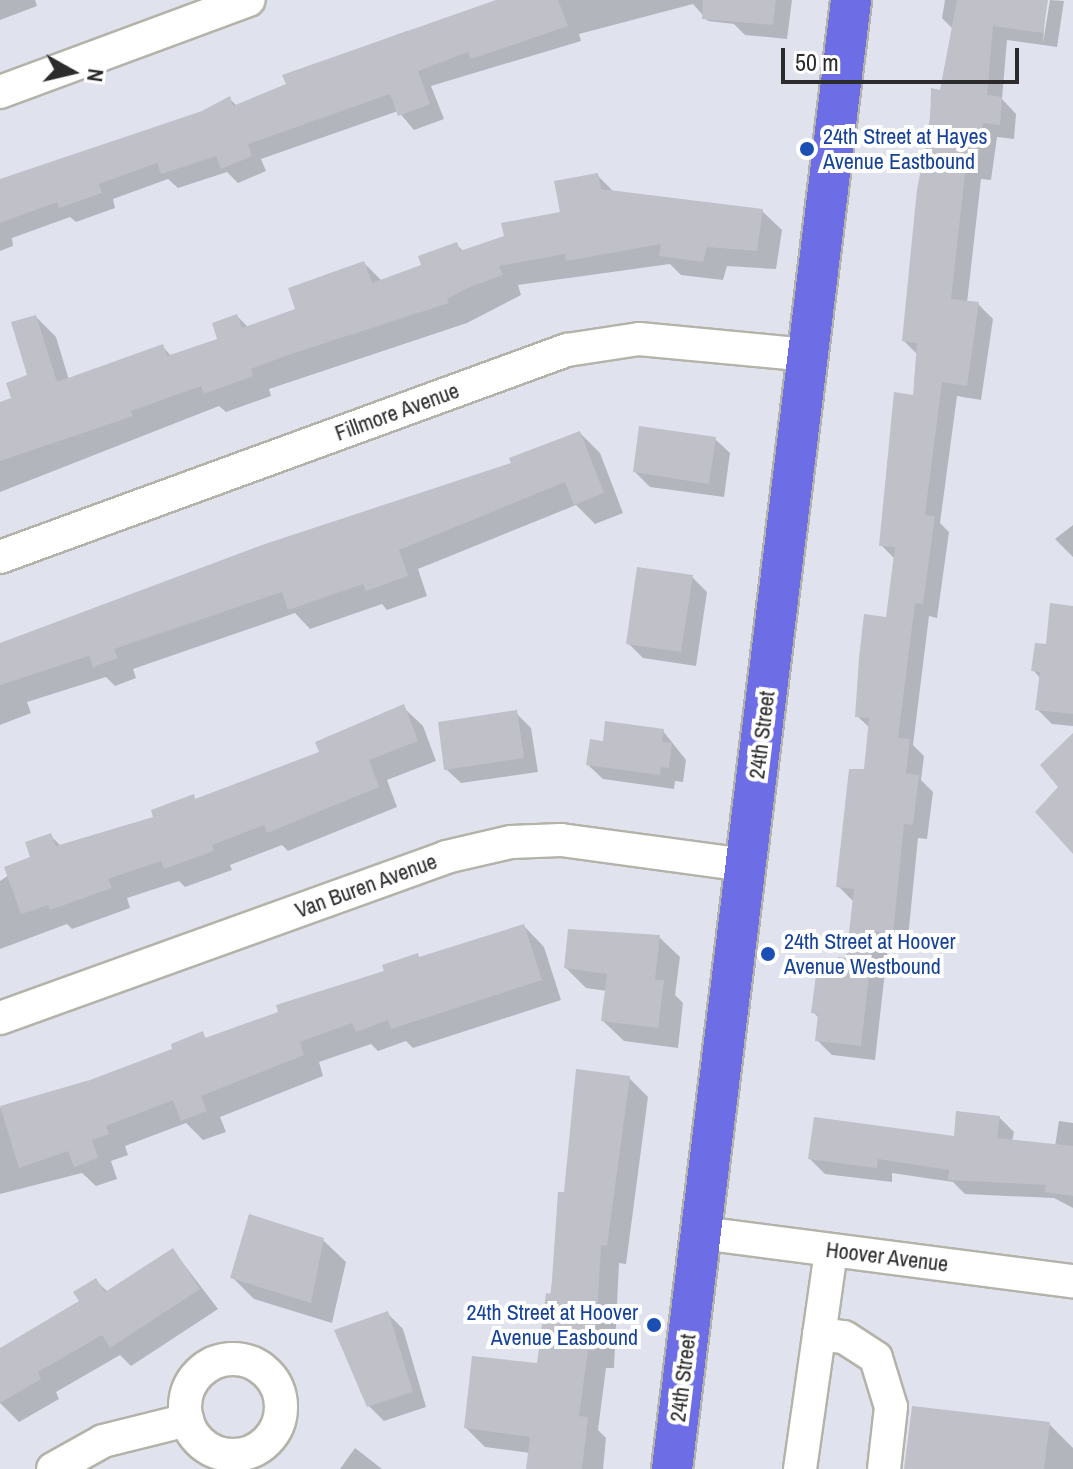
<!DOCTYPE html>
<html>
<head>
<meta charset="utf-8">
<style>
	body { margin:0 }
	#map { position:relative; width:1073px; height:1469px; overflow:hidden; background:#e0e3ed; font-family:"Archivo Narrow",sans-serif }
	div>[style] { position:absolute }
	[style*='--x'] { left:calc(var(--x)*1px); top:calc(var(--y)*1px); width:calc(var(--w)*1px); rotate:calc(var(--a)*1deg) }
	.shadow>* { inset:0; background:#0003 }
	.building>* { inset:0; background:#bfc0c8 }
	.roads { filter:drop-shadow(2px 0 #b3b3a9) drop-shadow(-2px 0 #b3b3a9) drop-shadow(0 2px #b3b3a9) drop-shadow(0 -2px #b3b3a9) }
	.minor>* { height:32px; margin:-16px; padding:0 16px; transform-origin:16px; border-radius:16px; background:#fff }
	.minor>.ring { margin:-16px; padding:0; box-sizing:content-box; background:none; border:32px solid #fff; border-radius:50% }
	.major>* { height:40px; margin:-20px; padding:0 20px; transform-origin:20px; border-radius:20px; background:#6d6de5 }
	.dots>* { width:22px; height:22px; translate:-50% -50%; box-sizing:border-box; border:4px solid #fff; border-radius:50% }
	span { translate:-50% -50%; white-space:nowrap; text-align:center; line-height:1.15; -webkit-text-stroke:8px #fff; paint-order:stroke }
	.transit-label { font-size:22px; color:#164399 }
	.left { translate:0 -50%; text-align:left }
	.right { translate:-100% -50%; text-align:right }
	.street-label { font-size:22px; color:#2c2c2c }
	.north { position:absolute; left:32px; top:32px; width:80px; height:80px; -webkit-text-stroke:6px #fff; paint-order:stroke; rotate:98deg; font-size:22px; font-weight:700; line-height:32px; text-align:center; color:#2c2c2c }
	.north::after { content:''; display:block; margin:auto; width:28px; height:36px; background:#2c2c2c; clip-path:polygon(50% 0,100% 100%,50% 72%,0 100%) }
	.scale { position:absolute; left:781px; top:48px; width:238px; height:36px; box-sizing:border-box; border:4px solid #2c2c2c; border-top:0; padding-left:10px; font-size:24px; line-height:28px; white-space:nowrap; color:#2c2c2c; -webkit-text-stroke:6px #fff; paint-order:stroke }
</style>
</head>
<body>
<div id="map">
	<div class="shadow">
		<i style="clip-path:polygon(0 0,35px 0,37px 6px,0 20px)"></i>
		<i style="clip-path:polygon(517px 0,792px 0,787px 39px,745px 35px,734px 24px,708px 21px,693px 4px,579px 34px,581px 41px,431px 86px,444px 119px,414px 130px,398px 111px,261px 159px,266px 171px,238px 183px,227px 172px,178px 188px,168px 179px,113px 199px,115px 208px,76px 222px,70px 217px,12px 238px,13px 246px,0 251px,0 183px,203px 113px,230px 99px,237px 106px,288px 85px,285px 76px,407px 31px,412px 36px)"></i>
		<i style="clip-path:polygon(945px 0,1046px 0,1043px 43px,1050px 0,1064px 1px,1057px 47px,1007px 40px,1002px 99px,1016px 114px,1014px 139px,997px 137px,991px 180px,981px 179px,967px 303px,978px 304px,993px 319px,981px 400px,957px 396px,940px 523px,949px 532px,937px 618px,929px 616px,913px 745px,924px 756px,921px 780px,933px 792px,927px 839px,918px 838px,907px 948px,888px 945px,875px 1060px,832px 1055px,817px 1040px,819px 1018px,813px 1012px,848px 961px,853px 901px,838px 886px,866px 771px,870px 728px,857px 716px,887px 619px,895px 559px,881px 545px,915px 398px,918px 355px,904px 341px,933px 91px,941px 92px,953px 29px,942px 18px)"></i>
		<i style="clip-path:polygon(597px 175px,615px 193px,762px 211px,782px 230px,776px 269px,727px 266px,723px 280px,681px 275px,670px 264px,518px 285px,521px 295px,467px 323px,269px 389px,271px 396px,226px 412px,219px 406px,0 492px,0 404px,14px 399px,29px 376px,36px 317px,56px 337px,69px 380px,162px 346px,172px 357px,220px 340px,237px 316px,249px 328px,298px 310px,364px 263px,382px 281px,423px 266px,456px 244px,464px 252px,562px 214px)"></i>
		<i style="clip-path:polygon(580px 433px,600px 453px,623px 513px,595px 524px,576px 505px,418px 569px,427px 596px,387px 610px,382px 604px,310px 629px,295px 613px,133px 669px,136px 678px,115px 686px,106px 677px,27px 702px,31px 713px,0 725px,0 645px,513px 465px)"></i>
		<i style="clip-path:polygon(715px 439px,730px 453px,724px 497px,650px 487px,635px 472px)"></i>
		<i style="clip-path:polygon(1073px 525px,1073px 557px,1055px 539px)"></i>
		<i style="clip-path:polygon(692px 577px,707px 592px,696px 666px,643px 658px,628px 643px)"></i>
		<i style="clip-path:polygon(1073px 608px,1073px 726px,1052px 724px,1037px 709px,1041px 679px,1033px 670px)"></i>
		<i style="clip-path:polygon(403px 707px,423px 726px,436px 761px,387px 780px,397px 807px,288px 851px,282px 845px,230px 865px,232px 870px,185px 887px,179px 881px,127px 898px,130px 908px,72px 929px,67px 924px,0 949px,0 881px,33px 859px,50px 835px,62px 847px,156px 818px,193px 797px,197px 800px,321px 753px)"></i>
		<i style="clip-path:polygon(516px 713px,531px 728px,538px 772px,461px 783px,446px 769px)"></i>
		<i style="clip-path:polygon(663px 731px,686px 760px,683px 782px,675px 781px,674px 789px,603px 779px,588px 765px,604px 743px)"></i>
		<i style="clip-path:polygon(524px 926px,544px 947px,561px 1000px,413px 1048px,406px 1041px,378px 1051px,371px 1044px,319px 1062px,323px 1076px,220px 1117px,226px 1132px,203px 1140px,186px 1123px,125px 1146px,128px 1155px,111px 1161px,117px 1179px,96px 1186px,82px 1173px,0 1194px,0 1108px,90px 1082px,175px 1051px,202px 1034px,207px 1039px,386px 973px,417px 955px,421px 959px)"></i>
		<i style="clip-path:polygon(659px 937px,680px 957px,675px 995px,683px 1003px,678px 1048px,624px 1041px,603px 1021px,607px 991px,586px 988px,566px 968px)"></i>
		<i style="clip-path:polygon(629px 1078px,648px 1097px,626px 1264px,619px 1263px,614px 1368px,606px 1368px,598px 1430px,606px 1438px,603px 1469px,529px 1469px,530px 1453px,485px 1447px,466px 1428px,539px 1366px,566px 1195px)"></i>
		<i style="clip-path:polygon(999px 1117px,1014px 1132px,1012px 1142px,1055px 1146px,1059px 1121px,1073px 1123px,1073px 1208px,1054px 1198px,965px 1194px,953px 1182px,892px 1173px,892px 1182px,825px 1174px,810px 1159px,956px 1138px)"></i>
		<i style="clip-path:polygon(323px 1240px,346px 1262px,332px 1323px,254px 1299px,232px 1277px)"></i>
		<i style="clip-path:polygon(173px 1250px,218px 1309px,131px 1366px,120px 1355px,56px 1392px,59px 1399px,19px 1422px,0 1403px,0 1350px,82px 1302px,95px 1280px,108px 1292px)"></i>
		<i style="clip-path:polygon(388px 1314px,403px 1329px,426px 1407px,384px 1421px,369px 1406px)"></i>
		<i style="clip-path:polygon(1049px 1424px,1073px 1448px,1073px 1469px,906px 1469px)"></i>
		<i style="clip-path:polygon(355px 1448px,382px 1469px,340px 1469px)"></i>
	</div>
	<div class="building">
		<i style="clip-path:polygon(496px 0,558px 0,568px 26px,471px 59px,468px 52px,418px 71px,430px 104px,398px 116px,390px 94px,248px 144px,252px 156px,221px 169px,216px 156px,161px 174px,157px 163px,99px 184px,102px 193px,59px 208px,57px 202px,0 223px,0 179px,202px 111px,230px 96px,233px 106px,286px 84px,282px 75px)"></i>
		<i style="clip-path:polygon(703px 0,776px 0,773px 25px,702px 19px)"></i>
		<i style="clip-path:polygon(957px 0,1048px 0,1043px 33px,993px 26px,987px 95px,1002px 97px,1000px 125px,983px 123px,977px 166px,966px 165px,951px 299px,979px 302px,967px 386px,942px 382px,925px 515px,935px 516px,923px 604px,915px 603px,898px 738px,910px 739px,906px 773px,919px 775px,913px 825px,904px 824px,893px 934px,874px 932px,861px 1046px,815px 1041px,818px 1014px,811px 1013px,816px 975px,835px 976px,838px 957px,846px 958px,854px 889px,836px 887px,849px 769px,864px 769px,869px 718px,855px 717px,859px 658px,864px 614px,886px 617px,895px 547px,879px 546px,894px 392px,913px 395px,917px 343px,902px 341px,917px 189px,930px 126px,931px 88px,940px 90px)"></i>
		<i style="clip-path:polygon(598px 173px,601px 189px,763px 209px,757px 251px,707px 247px,703px 262px,659px 256px,661px 244px,566px 261px,565px 254px,499px 266px,503px 275px,470px 287px,447px 299px,449px 303px,288px 355px,251px 369px,253px 376px,204px 394px,201px 386px,131px 411px,133px 416px,0 461px,0 402px,11px 398px,6px 383px,27px 375px,11px 322px,36px 315px,57px 382px,163px 344px,167px 356px,217px 339px,212px 323px,237px 314px,242px 328px,295px 309px,288px 288px,364px 261px,372px 283px,421px 265px,418px 256px,457px 242px,460px 251px,504px 236px,501px 223px,560px 212px,554px 181px)"></i>
		<i style="clip-path:polygon(639px 426px,716px 437px,709px 484px,633px 472px)"></i>
		<i style="clip-path:polygon(580px 431px,604px 493px,574px 505px,565px 482px,399px 550px,408px 576px,366px 591px,363px 584px,288px 610px,282px 592px,114px 649px,118px 658px,93px 667px,89px 656px,0 685px,0 643px,265px 544px,511px 463px,509px 458px)"></i>
		<i style="clip-path:polygon(637px 567px,693px 575px,681px 652px,626px 644px)"></i>
		<i style="clip-path:polygon(1050px 603px,1073px 606px,1073px 714px,1035px 710px,1040px 672px,1031px 671px,1035px 643px,1046px 644px)"></i>
		<i style="clip-path:polygon(404px 704px,418px 741px,369px 760px,379px 787px,267px 833px,264px 825px,212px 845px,214px 851px,164px 869px,161px 861px,108px 879px,112px 888px,50px 910px,48px 905px,21px 914px,4px 867px,30px 857px,25px 842px,51px 833px,56px 846px,153px 817px,151px 810px,194px 794px,195px 799px,319px 752px,315px 742px)"></i>
		<i style="clip-path:polygon(517px 710px,524px 758px,444px 770px,438px 722px)"></i>
		<i style="clip-path:polygon(605px 721px,664px 729px,662px 742px,672px 743px,669px 768px,661px 767px,660px 775px,586px 765px,590px 739px,603px 741px)"></i>
		<i style="clip-path:polygon(1073px 733px,1073px 854px,1035px 812px,1058px 787px,1040px 765px)"></i>
		<i style="clip-path:polygon(524px 924px,542px 980px,391px 1029px,388px 1020px,356px 1032px,352px 1023px,300px 1042px,304px 1055px,201px 1096px,207px 1111px,181px 1121px,173px 1100px,106px 1126px,109px 1134px,92px 1140px,98px 1158px,74px 1167px,68px 1151px,19px 1168px,0 1106px,90px 1080px,172px 1049px,171px 1044px,203px 1031px,205px 1038px,278px 1012px,276px 1005px,384px 971px,382px 965px,418px 953px,419px 957px)"></i>
		<i style="clip-path:polygon(568px 929px,660px 935px,655px 980px,664px 980px,658px 1028px,601px 1021px,607px 974px,564px 968px)"></i>
		<i style="clip-path:polygon(576px 1069px,630px 1076px,607px 1246px,601px 1245px,595px 1351px,588px 1350px,579px 1416px,588px 1417px,582px 1469px,526px 1469px,530px 1437px,464px 1428px,472px 1356px,537px 1363px,546px 1293px,551px 1294px,558px 1192px,564px 1192px)"></i>
		<i style="clip-path:polygon(956px 1111px,1000px 1116px,997px 1138px,1073px 1146px,1073px 1196px,1045px 1192px,1046px 1185px,948px 1180px,949px 1170px,878px 1159px,877px 1168px,808px 1159px,814px 1117px,954px 1136px)"></i>
		<i style="clip-path:polygon(249px 1214px,324px 1238px,311px 1303px,230px 1278px)"></i>
		<i style="clip-path:polygon(173px 1248px,200px 1289px,110px 1348px,102px 1335px,38px 1372px,41px 1379px,0 1403px,0 1348px,79px 1301px,73px 1292px,96px 1278px,105px 1292px)"></i>
		<i style="clip-path:polygon(388px 1311px,413px 1392px,367px 1407px,334px 1330px)"></i>
		<i style="clip-path:polygon(912px 1406px,1050px 1422px,1044px 1469px,904px 1469px)"></i>
	</div>
	<div class="roads">
		<div class="minor">
			<i style="--x:0;--y:92;--w:265;--a:-20.3"></i>
			<i style="--x:0;--y:557;--w:604;--a:-20.06"></i>
			<i style="--x:567;--y:350;--w:73;--a:-8.7"></i>
			<i style="--x:639;--y:339;--w:169;--a:5.4"></i>
			<i style="--x:0;--y:1018;--w:474;--a:-19.8"></i>
			<i style="--x:446;--y:857;--w:67;--a:-13"></i>
			<i style="--x:511;--y:842;--w:50;--a:-2.3"></i>
			<i style="--x:561;--y:840;--w:187;--a:7.7"></i>
			<i style="--x:701;--y:1233;--w:375;--a:7.4"></i>
			<i style="--x:819;--y:1334;--w:25;--a:7"></i>
			<i style="--x:844;--y:1337;--w:38;--a:33"></i>
			<i style="--x:876;--y:1358;--w:51;--a:73"></i>
			<i style="--x:891;--y:1407;--w:62;--a:96.4"></i>
			<i class="ring" style="left:185px;top:1359px;width:64px;height:64px"></i>
			<i style="--x:53;--y:1469;--w:57;--a:-29.2"></i>
			<i style="--x:103;--y:1441;--w:87;--a:-14"></i>
			<i style="--x:800;--y:1469;--w:221;--a:-81.9"></i>
		</div>
		<div class="major">
			<i style="--x:672;--y:1469;--w:1480;--a:-83.05"></i>
		</div>
	</div>
	<div class="dots">
		<i style="left:807px;top:149px;background:#1a4fb4"></i>
		<i style="left:768px;top:954px;background:#1a4fb4"></i>
		<i style="left:654px;top:1325px;background:#1a4fb4"></i>
	</div>
	<div class="transit-label">
		<span class="left" style="left:823px;top:149px">24th Street at Hayes<br>Avenue Eastbound</span>
		<span class="left" style="left:784px;top:954px">24th Street at Hoover<br>Avenue Westbound</span>
		<span class="right" style="left:638px;top:1325px">24th Street at Hoover<br>Avenue Easbound</span>
	</div>
	<div class="street-label">
		<span style="left:397px;top:412px;rotate:-20deg">Fillmore Avenue</span>
		<span style="left:762px;top:735px;rotate:-83deg">24th Street</span>
		<span style="left:366px;top:886px;rotate:-20deg">Van Buren Avenue</span>
		<span style="left:887px;top:1257px;rotate:7deg">Hoover Avenue</span>
		<span style="left:683px;top:1378px;rotate:-83deg">24th Street</span>
	</div>
	<div class="north">N</div>
	<div class="scale">50 m</div>
</div>
</body>
</html>
